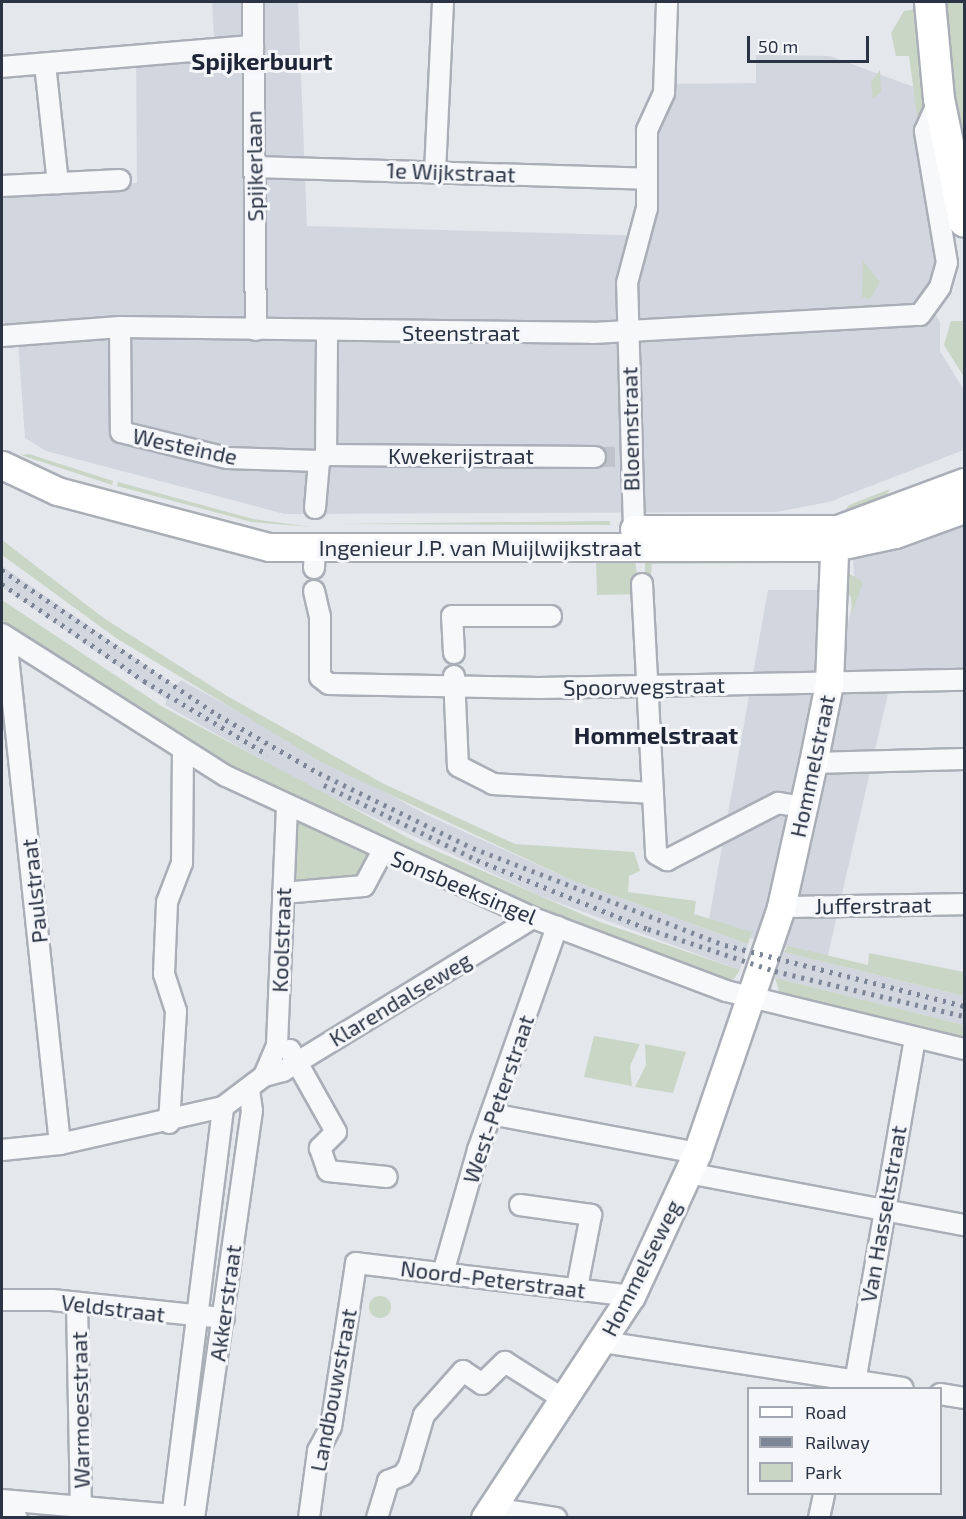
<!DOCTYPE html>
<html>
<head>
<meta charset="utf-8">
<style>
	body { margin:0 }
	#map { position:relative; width:966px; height:1519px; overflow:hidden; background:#e4e7ec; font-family:"Exo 2",sans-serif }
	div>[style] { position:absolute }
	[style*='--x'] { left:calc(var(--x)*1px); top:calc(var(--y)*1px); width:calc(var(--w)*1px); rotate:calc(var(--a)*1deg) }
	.built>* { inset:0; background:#d2d6de }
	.green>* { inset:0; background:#c9d6c5 }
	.round { border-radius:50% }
	.street-tunnel>* { height:20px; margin-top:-10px; transform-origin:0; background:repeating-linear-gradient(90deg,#bfc3cb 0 20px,transparent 0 30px) }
	.roads { filter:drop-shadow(2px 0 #a9aeb7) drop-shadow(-2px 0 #a9aeb7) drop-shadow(0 2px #a9aeb7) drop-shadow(0 -2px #a9aeb7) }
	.street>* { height:20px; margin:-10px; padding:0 10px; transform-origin:10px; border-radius:10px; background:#f7f8fa }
	.secondary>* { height:27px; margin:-13.5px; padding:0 13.5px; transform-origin:13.5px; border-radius:13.5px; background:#fff }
	.primary>* { height:30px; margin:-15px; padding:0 15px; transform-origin:15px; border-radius:15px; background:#fff }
	.rail>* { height:4.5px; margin-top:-2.25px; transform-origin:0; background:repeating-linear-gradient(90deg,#7d8696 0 3px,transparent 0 9px) }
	span { translate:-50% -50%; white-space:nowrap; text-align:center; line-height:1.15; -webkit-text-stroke:6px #f4f6f9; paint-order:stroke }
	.street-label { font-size:22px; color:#2b3445 }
	.neighbourhood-label { font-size:24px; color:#1d2536; font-weight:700 }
	.frame { position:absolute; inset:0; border:3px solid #2b3445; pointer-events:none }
	.legend { position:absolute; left:747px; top:1387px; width:195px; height:108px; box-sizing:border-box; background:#f4f6f9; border:2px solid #a4a8b1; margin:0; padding:8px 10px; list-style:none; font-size:18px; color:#2b3445 }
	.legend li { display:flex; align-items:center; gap:12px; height:30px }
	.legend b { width:30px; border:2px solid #a4a8b1 }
	.scale { position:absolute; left:747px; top:36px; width:122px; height:27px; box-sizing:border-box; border:3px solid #2b3445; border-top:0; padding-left:8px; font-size:18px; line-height:21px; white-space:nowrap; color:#2b3445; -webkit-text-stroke:4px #f4f6f9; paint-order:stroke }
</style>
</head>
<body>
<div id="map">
	<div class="built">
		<i style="clip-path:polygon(212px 2px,298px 2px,307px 226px,651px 236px,659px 207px,659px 117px,667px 84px,756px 83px,756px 55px,830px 56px,922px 90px,924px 151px,942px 263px,925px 297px,940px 322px,940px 351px,964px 390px,964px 450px,829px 502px,776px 512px,285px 514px,46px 451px,25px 438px,18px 342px,13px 327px,2px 321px,2px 193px,137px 183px,136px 45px,214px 38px)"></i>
		<i style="clip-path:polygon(964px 526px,964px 673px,892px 676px,827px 959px,774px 945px,855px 593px,853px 558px)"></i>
		<i style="clip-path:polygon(2px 566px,176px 686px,181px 680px,425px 814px,571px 880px,748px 944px,740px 970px,538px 895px,312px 788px,165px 705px,167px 700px,2px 587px)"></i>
		<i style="clip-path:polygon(768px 590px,823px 590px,824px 669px,760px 941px,708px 925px)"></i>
		<i style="clip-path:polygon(784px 952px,964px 996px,964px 1025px,775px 978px)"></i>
	</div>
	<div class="green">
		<i style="clip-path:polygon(944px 2px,964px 2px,964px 126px,960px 127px)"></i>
		<i style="clip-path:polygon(915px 9px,923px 101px,924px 166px,909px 56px,896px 56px,891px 33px,904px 11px)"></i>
		<i style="clip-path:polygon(880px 70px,881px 92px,873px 98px,871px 82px)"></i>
		<i style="clip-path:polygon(863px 261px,880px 282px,870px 299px,862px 297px)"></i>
		<i style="clip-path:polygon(951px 321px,964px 321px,964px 377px,944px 345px)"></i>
		<i style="clip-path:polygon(29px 454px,113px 481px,112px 485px,21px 455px)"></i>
		<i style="clip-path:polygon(118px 482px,253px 519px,311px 527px,252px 522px,117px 486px)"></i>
		<i style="clip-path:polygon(890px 489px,882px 503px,841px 516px,849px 505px)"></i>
		<i style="clip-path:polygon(109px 514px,300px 556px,304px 562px,250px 559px,107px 521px)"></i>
		<i style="clip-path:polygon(610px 521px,610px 525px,338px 524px)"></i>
		<i style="clip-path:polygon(2px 540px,105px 619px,227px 696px,384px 784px,515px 844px,634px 852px,640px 871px,629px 876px,628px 892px,696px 901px,694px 914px,752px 932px,748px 944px,571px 880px,323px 763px,116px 638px,2px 555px)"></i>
		<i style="clip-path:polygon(337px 552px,635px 558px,639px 594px,597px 595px,596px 560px,337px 562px)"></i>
		<i style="clip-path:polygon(645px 558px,788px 558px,788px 563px,652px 564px,651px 575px,645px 575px)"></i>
		<i style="clip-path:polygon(845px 571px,863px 582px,852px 614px,851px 597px,844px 588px)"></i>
		<i style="clip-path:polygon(2px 600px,163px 707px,416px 842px,600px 922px,740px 970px,734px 979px,726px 979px,527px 905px,350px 828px,210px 754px,56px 657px,2px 620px)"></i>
		<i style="clip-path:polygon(300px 822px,368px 852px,365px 877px,295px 881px,293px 826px)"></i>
		<i style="clip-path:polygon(788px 946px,868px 965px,869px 953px,964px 972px,964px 996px,784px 952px)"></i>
		<i style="clip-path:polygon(775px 978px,964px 1025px,964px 1041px,781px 997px)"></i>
		<i style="clip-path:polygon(594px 1036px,640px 1044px,630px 1066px,632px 1086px,584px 1077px)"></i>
		<i style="clip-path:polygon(645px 1044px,686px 1052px,673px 1093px,635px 1087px,646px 1065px)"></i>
		<i class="round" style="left:369px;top:1296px;width:22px;height:22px"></i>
	</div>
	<div class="street-tunnel">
		<i style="--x:595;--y:457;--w:20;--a:0"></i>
	</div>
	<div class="roads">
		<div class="street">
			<i style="--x:253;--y:2;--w:328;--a:89.5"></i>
			<i style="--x:45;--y:64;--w:120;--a:83.8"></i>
			<i style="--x:2;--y:67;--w:252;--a:-4.8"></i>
			<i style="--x:254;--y:167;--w:393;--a:1.7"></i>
			<i style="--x:435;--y:172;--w:170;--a:-87.3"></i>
			<i style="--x:2;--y:186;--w:118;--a:-2.9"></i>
			<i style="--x:120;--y:327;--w:105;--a:89.5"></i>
			<i style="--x:121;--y:432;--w:109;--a:13.8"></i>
			<i style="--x:227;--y:458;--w:92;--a:1.9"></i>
			<i style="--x:2;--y:336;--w:118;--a:-4.4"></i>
			<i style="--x:120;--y:327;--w:473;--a:0.7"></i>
			<i style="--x:593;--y:333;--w:327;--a:-3.2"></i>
			<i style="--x:920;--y:315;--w:34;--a:-54"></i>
			<i style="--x:940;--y:287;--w:25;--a:-74"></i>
			<i style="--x:947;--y:263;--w:134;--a:-99.5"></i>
			<i style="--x:925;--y:131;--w:35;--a:-66"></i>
			<i style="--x:326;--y:455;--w:269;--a:0.4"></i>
			<i style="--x:315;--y:508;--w:47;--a:-85.1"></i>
			<i style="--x:319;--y:461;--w:9;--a:-41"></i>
			<i style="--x:326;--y:455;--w:123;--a:-89.5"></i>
			<i style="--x:634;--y:529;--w:246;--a:-91.6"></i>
			<i style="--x:627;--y:283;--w:78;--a:-75.1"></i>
			<i style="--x:647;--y:208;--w:78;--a:-90"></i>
			<i style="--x:647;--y:130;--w:41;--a:-65.3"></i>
			<i style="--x:664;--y:93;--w:91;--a:-88.1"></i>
			<i style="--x:314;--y:568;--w:21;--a:-87"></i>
			<i style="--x:642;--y:584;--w:270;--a:87"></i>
			<i style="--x:656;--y:854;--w:13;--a:29"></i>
			<i style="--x:667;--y:860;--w:125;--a:-27.2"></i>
			<i style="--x:778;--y:803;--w:26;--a:9"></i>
			<i style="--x:314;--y:591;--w:26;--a:77"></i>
			<i style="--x:320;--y:616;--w:61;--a:90"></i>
			<i style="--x:320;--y:677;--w:11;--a:38"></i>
			<i style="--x:329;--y:684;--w:210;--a:1.1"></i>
			<i style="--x:539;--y:688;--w:425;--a:-1.1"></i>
			<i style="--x:2;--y:634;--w:265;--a:32.4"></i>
			<i style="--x:226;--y:776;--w:338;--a:24.8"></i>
			<i style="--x:533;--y:918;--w:206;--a:20.7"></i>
			<i style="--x:726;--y:991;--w:245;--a:13.7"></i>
			<i style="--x:6;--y:637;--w:510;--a:83.92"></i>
			<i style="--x:454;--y:653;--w:37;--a:-93"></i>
			<i style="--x:452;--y:616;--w:99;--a:0"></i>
			<i style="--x:454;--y:676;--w:90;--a:87.5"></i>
			<i style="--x:458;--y:766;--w:39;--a:27"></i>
			<i style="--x:493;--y:784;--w:160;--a:3.2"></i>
			<i style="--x:813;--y:763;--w:151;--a:-1.5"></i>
			<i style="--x:283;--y:893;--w:81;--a:-4.9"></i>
			<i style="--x:364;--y:886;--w:38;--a:-62"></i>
			<i style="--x:781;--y:907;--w:183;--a:-0.9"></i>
			<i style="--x:290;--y:1050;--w:94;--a:60.7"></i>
			<i style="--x:336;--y:1132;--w:23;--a:135"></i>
			<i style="--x:320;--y:1148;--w:24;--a:71"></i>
			<i style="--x:328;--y:1171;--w:59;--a:5.8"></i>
			<i style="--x:264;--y:1076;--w:34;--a:-67"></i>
			<i style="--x:277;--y:1045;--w:238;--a:-87.6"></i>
			<i style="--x:491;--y:1114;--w:210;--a:10.7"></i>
			<i style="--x:169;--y:1123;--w:112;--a:-86.4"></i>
			<i style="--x:176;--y:1011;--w:39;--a:-108"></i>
			<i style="--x:164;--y:974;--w:72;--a:-87.6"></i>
			<i style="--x:167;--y:902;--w:42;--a:-69"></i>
			<i style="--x:182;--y:863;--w:111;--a:-89.5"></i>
			<i style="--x:2;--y:1150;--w:58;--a:-5.9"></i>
			<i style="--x:60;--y:1144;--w:167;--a:-12.8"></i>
			<i style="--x:223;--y:1107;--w:51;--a:-37.1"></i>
			<i style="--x:264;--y:1076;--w:20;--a:-15"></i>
			<i style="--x:283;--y:1071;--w:293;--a:-31.5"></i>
			<i style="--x:688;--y:1173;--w:281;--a:10.7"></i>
			<i style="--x:520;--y:1205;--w:72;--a:8"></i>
			<i style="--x:591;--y:1215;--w:74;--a:100.9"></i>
			<i style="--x:443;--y:1273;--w:128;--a:-74.1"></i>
			<i style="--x:478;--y:1150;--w:237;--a:-70.5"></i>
			<i style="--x:2;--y:1300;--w:50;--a:0"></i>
			<i style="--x:52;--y:1300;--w:173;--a:6"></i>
			<i style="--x:77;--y:1303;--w:215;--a:88.9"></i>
			<i style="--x:603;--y:1342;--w:303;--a:8.7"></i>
			<i style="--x:854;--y:1388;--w:354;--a:-80.1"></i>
			<i style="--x:940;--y:1394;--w:24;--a:9"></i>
			<i style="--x:2;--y:1500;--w:184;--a:5"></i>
			<i style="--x:493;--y:1508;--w:64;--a:9"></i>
			<i style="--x:2;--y:1516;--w:15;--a:8"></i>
			<i style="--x:172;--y:1518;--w:414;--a:-82.9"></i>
			<i style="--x:194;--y:1518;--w:411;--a:-81.9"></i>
			<i style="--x:252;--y:1111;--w:22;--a:-98"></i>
			<i style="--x:309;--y:1518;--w:68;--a:-82.3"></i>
			<i style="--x:318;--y:1451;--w:27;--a:-62"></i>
			<i style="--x:331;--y:1427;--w:166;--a:-81.3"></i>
			<i style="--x:356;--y:1263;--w:277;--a:6.8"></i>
			<i style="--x:377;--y:1518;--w:39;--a:-73"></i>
			<i style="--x:388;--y:1481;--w:16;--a:-22"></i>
			<i style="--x:403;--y:1475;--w:11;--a:-56"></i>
			<i style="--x:409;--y:1466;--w:53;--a:-73.6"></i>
			<i style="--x:424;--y:1415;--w:59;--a:-48.4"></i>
			<i style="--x:463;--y:1371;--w:23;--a:34"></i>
			<i style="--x:482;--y:1384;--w:32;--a:-44"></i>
			<i style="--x:505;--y:1362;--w:71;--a:32.3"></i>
			<i style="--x:819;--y:1518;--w:25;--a:-78"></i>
		</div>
		<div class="secondary">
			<i style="--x:2;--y:465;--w:61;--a:25.3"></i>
			<i style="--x:57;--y:491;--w:219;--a:14.8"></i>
			<i style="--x:269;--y:547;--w:565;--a:0"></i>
			<i style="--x:834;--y:547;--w:62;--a:-12"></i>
			<i style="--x:895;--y:534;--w:73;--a:-19.9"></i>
			<i style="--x:634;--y:529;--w:204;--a:0"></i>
			<i style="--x:838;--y:529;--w:134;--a:-20.5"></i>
			<i style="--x:485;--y:1518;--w:266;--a:-56.7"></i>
			<i style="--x:631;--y:1296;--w:157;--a:-65.2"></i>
			<i style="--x:697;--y:1153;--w:260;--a:-71.1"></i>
			<i style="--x:781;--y:907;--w:148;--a:-77.5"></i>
			<i style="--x:813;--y:763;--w:81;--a:-78.6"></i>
			<i style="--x:829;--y:684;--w:154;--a:-87.8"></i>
		</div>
		<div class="primary">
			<i style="--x:930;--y:2;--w:97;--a:84.7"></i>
			<i style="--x:939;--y:99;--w:125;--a:78.4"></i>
		</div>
	</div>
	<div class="rail">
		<i style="--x:2;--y:570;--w:260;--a:33.9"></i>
		<i style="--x:218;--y:715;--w:116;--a:29.9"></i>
		<i style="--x:319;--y:773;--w:171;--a:26"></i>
		<i style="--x:473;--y:848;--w:270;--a:21.1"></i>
		<i style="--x:725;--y:945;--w:247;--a:14.3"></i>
		<i style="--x:2;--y:584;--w:172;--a:34.3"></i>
		<i style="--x:144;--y:681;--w:144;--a:30.8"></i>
		<i style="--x:324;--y:785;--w:170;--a:26.1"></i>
		<i style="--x:477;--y:860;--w:184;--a:22"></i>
		<i style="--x:648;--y:929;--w:134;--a:18.3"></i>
		<i style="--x:775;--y:971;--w:194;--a:13.4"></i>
	</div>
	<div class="street-label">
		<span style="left:254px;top:166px;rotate:-91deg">Spijkerlaan</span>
		<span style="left:451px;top:172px;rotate:2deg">1e Wijkstraat</span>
		<span style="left:461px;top:333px">Steenstraat</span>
		<span style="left:630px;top:429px;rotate:-91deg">Bloemstraat</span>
		<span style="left:185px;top:446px;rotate:12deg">Westeinde</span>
		<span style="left:461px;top:456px">Kwekerijstraat</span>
		<span style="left:480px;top:548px">Ingenieur J.P. van Muijlwijkstraat</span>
		<span style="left:644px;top:686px;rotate:-1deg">Spoorwegstraat</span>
		<span style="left:812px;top:766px;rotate:-78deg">Hommelstraat</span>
		<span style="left:464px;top:887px;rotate:23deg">Sonsbeeksingel</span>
		<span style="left:34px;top:891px;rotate:-96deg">Paulstraat</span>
		<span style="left:873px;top:905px;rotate:-1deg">Jufferstraat</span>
		<span style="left:281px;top:940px;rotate:-88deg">Koolstraat</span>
		<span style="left:400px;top:999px;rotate:-31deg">Klarendalseweg</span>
		<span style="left:498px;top:1099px;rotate:-71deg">West-Peterstraat</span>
		<span style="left:883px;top:1214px;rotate:-80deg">Van Hasseltstraat</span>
		<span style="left:641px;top:1268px;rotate:-63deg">Hommelseweg</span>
		<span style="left:493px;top:1279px;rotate:7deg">Noord-Peterstraat</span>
		<span style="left:225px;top:1303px;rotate:-82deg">Akkerstraat</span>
		<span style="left:113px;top:1308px;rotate:7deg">Veldstraat</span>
		<span style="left:333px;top:1390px;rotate:-79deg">Landbouwstraat</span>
		<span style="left:80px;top:1410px;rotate:-91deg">Warmoesstraat</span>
	</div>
	<div class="neighbourhood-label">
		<span style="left:262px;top:61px">Spijkerbuurt</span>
		<span style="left:656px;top:735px">Hommelstraat</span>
	</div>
	<div class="frame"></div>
	<ul class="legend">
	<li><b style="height:8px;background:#fff"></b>Road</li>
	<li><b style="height:8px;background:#7d8696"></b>Railway</li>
	<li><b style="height:16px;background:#c9d6c5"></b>Park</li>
	</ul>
	<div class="scale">50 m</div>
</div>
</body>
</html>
